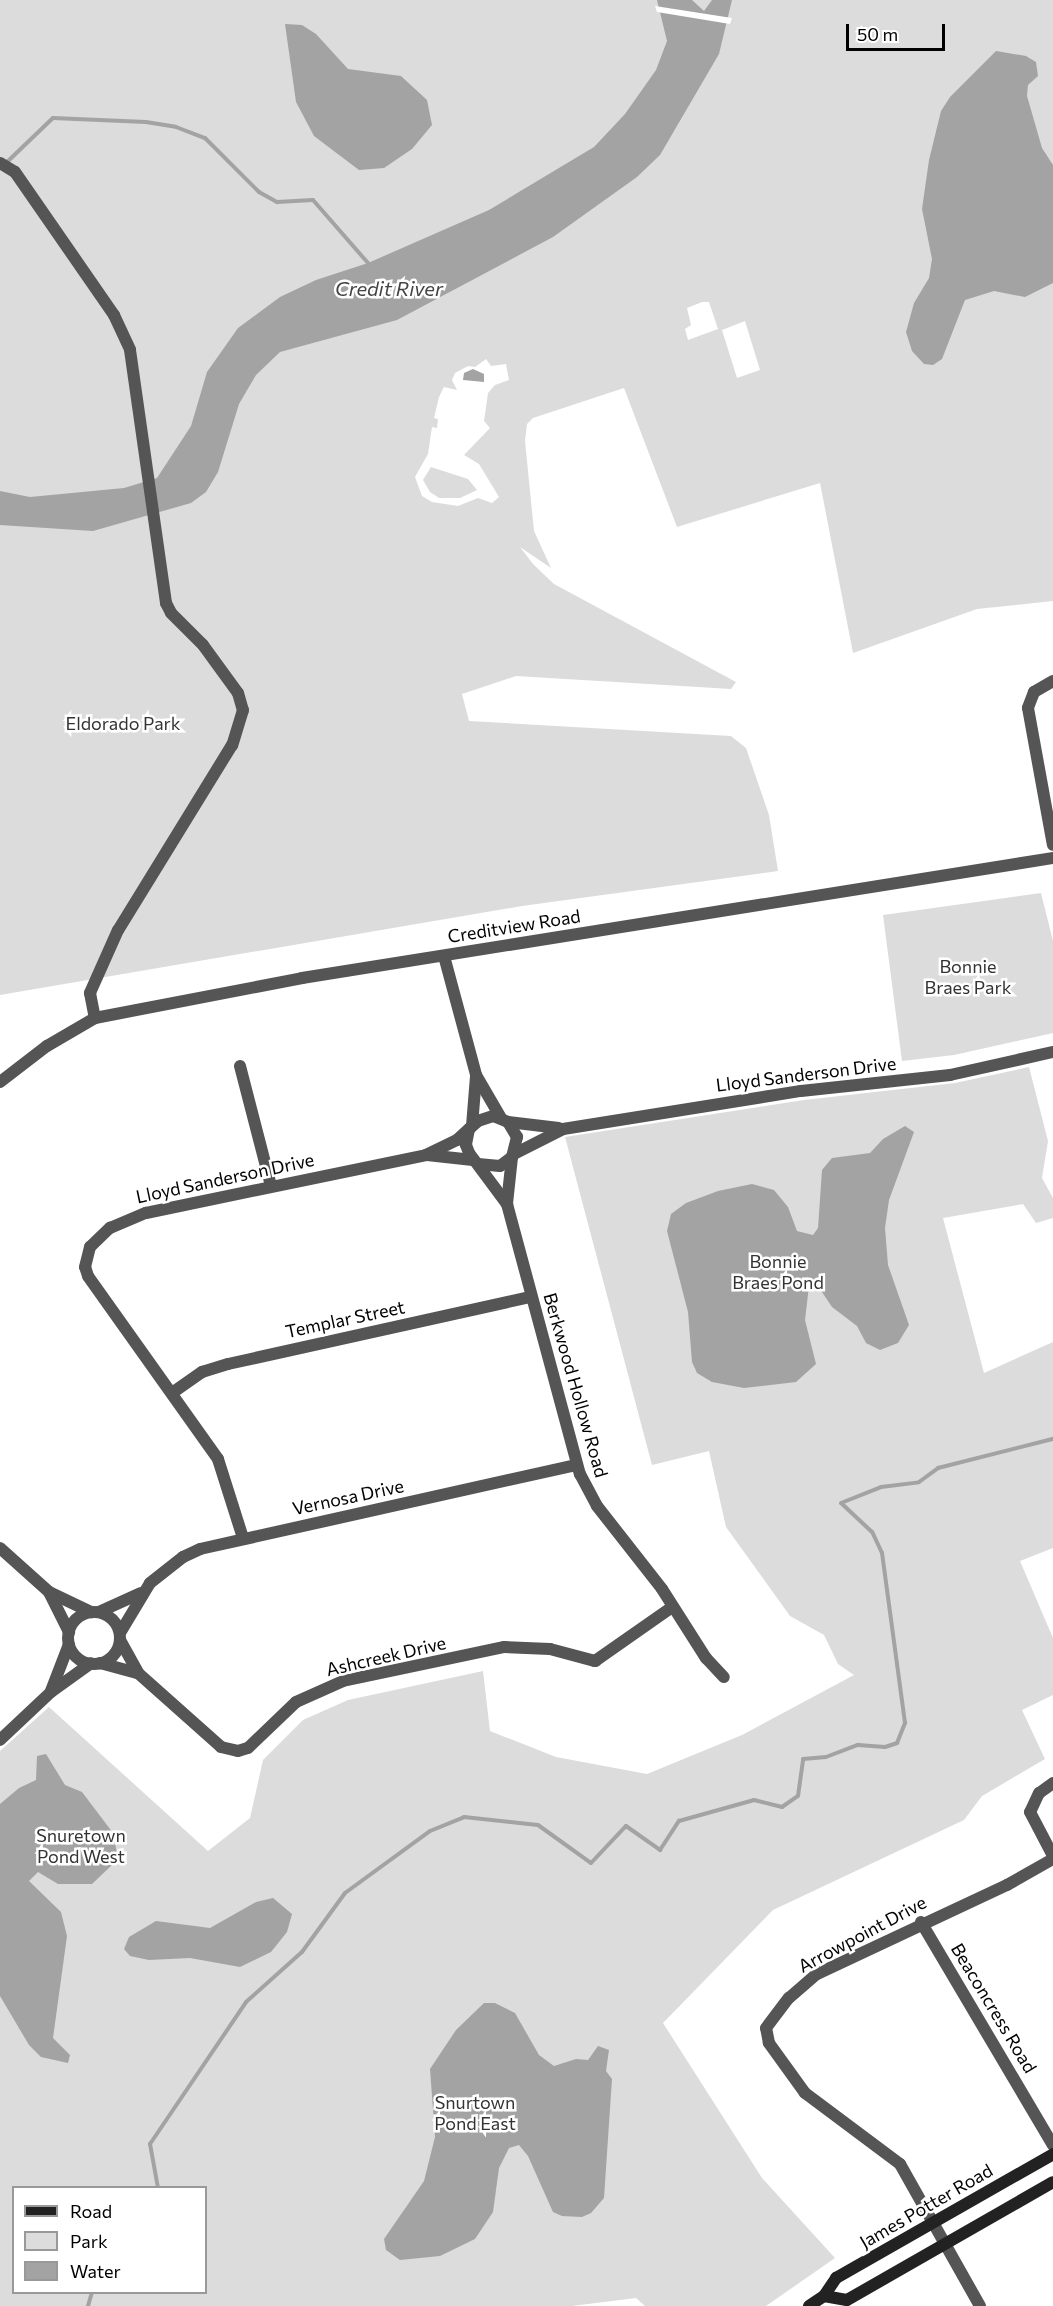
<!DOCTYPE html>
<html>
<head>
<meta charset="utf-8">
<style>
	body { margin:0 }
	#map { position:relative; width:1053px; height:2306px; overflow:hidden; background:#fff; font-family:Commissioner,sans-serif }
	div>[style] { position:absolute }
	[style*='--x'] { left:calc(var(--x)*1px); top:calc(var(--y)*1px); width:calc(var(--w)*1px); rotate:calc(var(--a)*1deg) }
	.green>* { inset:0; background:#dcdcdc }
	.water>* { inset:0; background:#a3a3a3 }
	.pier>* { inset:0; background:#fff }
	.stream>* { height:4px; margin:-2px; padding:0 2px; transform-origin:2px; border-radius:2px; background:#a3a3a3 }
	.minor>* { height:12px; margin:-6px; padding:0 6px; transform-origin:6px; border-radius:6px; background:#555 }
	.minor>.ring { margin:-6px; padding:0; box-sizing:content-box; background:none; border:12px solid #555; border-radius:50% }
	.tertiary>* { height:12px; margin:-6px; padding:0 6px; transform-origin:6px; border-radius:6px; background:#555 }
	.secondary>* { height:12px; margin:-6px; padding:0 6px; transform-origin:6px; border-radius:6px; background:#222 }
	span { translate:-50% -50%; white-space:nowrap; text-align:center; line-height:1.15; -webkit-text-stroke:5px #fff; paint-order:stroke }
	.park-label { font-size:18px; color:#333 }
	.street-label { font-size:18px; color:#000 }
	.water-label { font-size:20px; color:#444; font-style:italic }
	.legend { position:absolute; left:12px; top:2186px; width:195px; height:108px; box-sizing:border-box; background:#fff; border:2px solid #999; margin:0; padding:8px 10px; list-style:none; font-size:18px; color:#000 }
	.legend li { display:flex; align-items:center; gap:12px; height:30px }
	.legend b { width:30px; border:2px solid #999 }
	.scale { position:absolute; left:846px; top:24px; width:99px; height:27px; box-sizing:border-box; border:3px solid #000; border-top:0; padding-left:8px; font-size:18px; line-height:21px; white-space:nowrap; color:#000; -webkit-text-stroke:4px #fff; paint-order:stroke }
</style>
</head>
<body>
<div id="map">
	<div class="green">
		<i style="clip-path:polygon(evenodd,0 0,1053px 0,1053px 601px,977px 609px,853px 653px,820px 483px,677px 527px,624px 388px,533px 418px,527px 424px,525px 441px,534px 531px,551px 568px,520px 547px,533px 564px,554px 584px,736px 682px,731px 689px,516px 676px,462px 694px,469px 721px,731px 736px,746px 748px,769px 815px,778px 871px,522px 906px,0 995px,0 0,702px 302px,709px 302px,718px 329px,688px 340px,685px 329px,691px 325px,687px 308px,702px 302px,0 0,745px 321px,760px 370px,737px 378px,722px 330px,745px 321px,0 0,486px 359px,491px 366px,506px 364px,509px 380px,495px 385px,488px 393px,484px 421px,490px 428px,464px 455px,479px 464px,499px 497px,492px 503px,478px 498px,458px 506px,432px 502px,422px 496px,415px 477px,428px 454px,432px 427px,437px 428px,438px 419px,434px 418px,439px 397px,444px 387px,457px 390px,452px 380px,455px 373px,468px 366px,475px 367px,486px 359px)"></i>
		<i style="clip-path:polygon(431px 467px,468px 479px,477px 490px,460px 498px,439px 498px,430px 492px,423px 480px)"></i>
		<i style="clip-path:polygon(1041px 893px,1053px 941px,1053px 1033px,954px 1055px,902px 1061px,883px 915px)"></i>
		<i style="clip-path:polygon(evenodd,1029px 1067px,1048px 1141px,1042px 1178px,1053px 1198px,1053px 1218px,1036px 1223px,1023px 1204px,943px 1218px,984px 1373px,1053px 1342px,1053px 1548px,1020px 1561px,1053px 1638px,1053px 1695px,1022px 1710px,1045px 1759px,982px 1796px,964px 1820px,773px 1910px,663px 2023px,762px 2178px,835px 2258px,766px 2306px,645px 2306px,636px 2298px,572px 2306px,0 2306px,0 1751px,49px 1707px,208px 1851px,250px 1818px,263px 1760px,303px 1720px,348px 1700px,483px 1671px,490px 1731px,556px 1757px,647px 1774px,742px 1735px,854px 1675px,838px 1664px,824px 1635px,790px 1616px,726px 1527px,709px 1451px,652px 1465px,565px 1137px,804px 1100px,955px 1083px,1029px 1067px,14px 2188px,206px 2188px,206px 2292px,14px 2292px,14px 2188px)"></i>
	</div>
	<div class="water">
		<i style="clip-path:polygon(657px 0,692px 0,704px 11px,712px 0,732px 0,719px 54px,660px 155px,637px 177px,553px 237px,397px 320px,280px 352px,256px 375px,239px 404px,218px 472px,206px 492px,191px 503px,93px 531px,0 525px,0 491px,30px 497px,124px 488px,157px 478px,191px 426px,207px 372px,238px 328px,280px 297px,316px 280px,368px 263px,489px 210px,594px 147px,625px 114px,656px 70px,667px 41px)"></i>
		<i style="clip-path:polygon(285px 24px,302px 25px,316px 34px,348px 69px,401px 76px,427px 100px,432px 125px,412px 149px,384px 168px,359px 170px,314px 136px,296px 102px)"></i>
		<i style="clip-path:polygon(996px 51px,1026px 56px,1036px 62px,1038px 76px,1028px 85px,1027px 96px,1042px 148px,1053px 165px,1053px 283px,1025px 297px,994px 291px,965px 300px,942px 359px,933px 365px,924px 364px,912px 351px,906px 332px,914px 303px,929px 278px,932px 259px,922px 209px,929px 160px,941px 111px,950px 97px)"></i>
		<i style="clip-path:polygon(473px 369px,484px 374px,484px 382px,463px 380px,464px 373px)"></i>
		<i style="clip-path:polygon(905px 1126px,914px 1132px,889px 1200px,885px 1228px,888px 1265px,909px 1325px,898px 1343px,880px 1350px,866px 1343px,857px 1326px,832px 1307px,818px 1286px,809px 1286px,805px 1320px,816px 1364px,796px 1382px,744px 1388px,712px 1382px,697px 1373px,692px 1362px,688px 1312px,667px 1231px,671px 1214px,686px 1203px,718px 1191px,752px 1184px,774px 1190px,788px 1207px,797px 1231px,813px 1235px,818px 1228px,822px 1170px,832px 1158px,870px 1153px,883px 1139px)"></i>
		<i style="clip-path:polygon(46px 1754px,65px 1785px,82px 1792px,113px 1833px,117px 1853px,112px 1865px,92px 1884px,58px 1884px,38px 1872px,29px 1881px,61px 1912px,67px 1936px,53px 2038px,70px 2055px,68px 2063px,41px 2057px,29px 2045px,0 1996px,0 1804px,19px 1788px,36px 1780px,37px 1756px)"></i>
		<i style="clip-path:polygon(273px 1898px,292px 1914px,287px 1932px,271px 1952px,240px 1967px,190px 1958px,149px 1960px,130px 1956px,124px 1949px,129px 1937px,156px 1921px,210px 1928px,256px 1902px)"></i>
		<i style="clip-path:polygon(484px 2003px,495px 2003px,515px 2013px,539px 2055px,554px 2066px,576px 2059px,588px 2060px,598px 2046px,609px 2050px,606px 2071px,612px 2079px,604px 2198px,591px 2213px,582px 2217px,562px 2216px,553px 2212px,528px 2156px,519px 2145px,509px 2148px,499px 2168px,493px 2212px,475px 2239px,440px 2256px,400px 2260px,386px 2250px,384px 2239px,424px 2181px,435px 2137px,430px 2069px,456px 2030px)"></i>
	</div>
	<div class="pier">
		<i style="clip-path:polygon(655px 6px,732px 18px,730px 24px,657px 12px)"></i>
	</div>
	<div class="stream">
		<i style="--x:6;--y:163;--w:65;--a:-43.8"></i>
		<i style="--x:53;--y:118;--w:93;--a:2.5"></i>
		<i style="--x:146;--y:122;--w:30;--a:9"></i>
		<i style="--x:176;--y:127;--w:31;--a:21"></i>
		<i style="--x:205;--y:138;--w:76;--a:45"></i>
		<i style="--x:259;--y:192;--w:21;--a:29"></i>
		<i style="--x:277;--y:202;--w:36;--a:-3"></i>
		<i style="--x:313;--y:200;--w:84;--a:48.9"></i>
		<i style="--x:158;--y:2188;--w:45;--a:-100.3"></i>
		<i style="--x:150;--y:2144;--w:171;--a:-55.9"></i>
		<i style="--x:246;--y:2002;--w:75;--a:-41.8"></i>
		<i style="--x:302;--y:1952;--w:73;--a:-53.9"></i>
		<i style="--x:345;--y:1893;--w:105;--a:-36.1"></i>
		<i style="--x:430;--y:1831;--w:37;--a:-22"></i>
		<i style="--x:464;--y:1817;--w:74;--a:6.2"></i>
		<i style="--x:538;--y:1825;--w:65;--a:35.6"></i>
		<i style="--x:591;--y:1863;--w:51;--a:-46.6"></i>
		<i style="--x:626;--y:1826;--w:42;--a:35.2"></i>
		<i style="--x:660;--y:1850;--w:35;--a:-57"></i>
		<i style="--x:679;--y:1821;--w:78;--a:-15.6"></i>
		<i style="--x:754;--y:1800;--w:29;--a:14"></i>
		<i style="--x:782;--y:1807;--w:19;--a:-35"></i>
		<i style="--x:798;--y:1796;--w:37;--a:-82"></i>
		<i style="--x:803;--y:1759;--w:23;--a:-5"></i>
		<i style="--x:826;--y:1757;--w:34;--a:-21"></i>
		<i style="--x:858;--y:1745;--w:27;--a:4"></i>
		<i style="--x:885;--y:1747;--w:13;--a:-18"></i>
		<i style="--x:897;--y:1743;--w:22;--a:-68"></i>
		<i style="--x:905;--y:1723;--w:172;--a:-97.7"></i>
		<i style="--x:882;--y:1553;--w:23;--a:-115"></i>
		<i style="--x:872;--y:1532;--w:42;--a:-136.9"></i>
		<i style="--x:841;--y:1503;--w:43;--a:-21.8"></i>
		<i style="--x:881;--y:1487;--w:38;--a:-7"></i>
		<i style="--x:919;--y:1482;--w:24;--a:-36"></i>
		<i style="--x:938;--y:1468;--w:119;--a:-14.2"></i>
		<i style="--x:88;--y:2306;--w:15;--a:-74"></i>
	</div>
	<div class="minor">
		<i style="--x:0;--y:163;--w:17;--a:31"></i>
		<i style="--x:15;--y:172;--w:174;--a:55.3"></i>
		<i style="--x:114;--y:315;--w:38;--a:65"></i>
		<i style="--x:130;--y:350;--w:256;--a:81.9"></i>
		<i style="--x:166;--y:603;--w:11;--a:63"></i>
		<i style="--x:171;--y:613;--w:45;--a:45"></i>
		<i style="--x:203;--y:645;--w:59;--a:53.9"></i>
		<i style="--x:238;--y:693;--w:18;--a:74"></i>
		<i style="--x:243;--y:710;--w:37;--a:107"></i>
		<i style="--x:232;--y:745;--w:217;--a:121.6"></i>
		<i style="--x:118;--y:930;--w:69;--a:114"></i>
		<i style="--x:90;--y:993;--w:25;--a:79"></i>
		<i style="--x:1053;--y:681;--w:22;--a:150"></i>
		<i style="--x:1034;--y:692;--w:17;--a:111"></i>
		<i style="--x:1028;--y:708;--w:139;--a:79.7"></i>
		<i style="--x:444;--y:956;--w:123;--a:74.9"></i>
		<i style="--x:476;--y:1075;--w:50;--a:59.8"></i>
		<i style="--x:240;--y:1066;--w:124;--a:75.5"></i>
		<i style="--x:508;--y:1122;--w:51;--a:6.7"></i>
		<i style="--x:472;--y:1126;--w:50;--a:-85.4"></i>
		<i style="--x:514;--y:1154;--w:55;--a:-27"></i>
		<i style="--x:563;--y:1129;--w:241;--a:-9.1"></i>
		<i style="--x:801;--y:1091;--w:150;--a:-6.1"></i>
		<i style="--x:950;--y:1075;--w:106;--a:-12.6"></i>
		<i style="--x:427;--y:1155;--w:46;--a:6.2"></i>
		<i style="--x:512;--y:1157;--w:47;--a:96.1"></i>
		<i style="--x:507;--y:1204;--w:280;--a:74.9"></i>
		<i style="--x:580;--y:1474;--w:36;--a:62"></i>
		<i style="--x:597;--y:1506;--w:105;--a:51.9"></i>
		<i style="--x:662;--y:1589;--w:82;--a:57.5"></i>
		<i style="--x:706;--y:1658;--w:26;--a:47"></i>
		<i style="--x:478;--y:1164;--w:22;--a:5"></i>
		<i style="--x:500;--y:1166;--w:15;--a:-37"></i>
		<i style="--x:512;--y:1157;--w:21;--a:-76"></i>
		<i style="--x:517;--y:1137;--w:17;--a:-121"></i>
		<i style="--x:508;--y:1122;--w:16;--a:-158"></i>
		<i style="--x:493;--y:1116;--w:16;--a:162"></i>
		<i style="--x:478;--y:1121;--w:12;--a:138"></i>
		<i style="--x:469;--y:1129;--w:16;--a:101"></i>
		<i style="--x:466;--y:1145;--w:9;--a:69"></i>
		<i style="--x:469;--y:1153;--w:64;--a:53.3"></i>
		<i style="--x:172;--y:1393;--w:37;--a:-35"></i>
		<i style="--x:202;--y:1372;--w:27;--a:-17"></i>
		<i style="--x:228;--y:1364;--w:310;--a:-12.5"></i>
		<i style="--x:243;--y:1538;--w:83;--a:-107.6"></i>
		<i style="--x:218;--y:1459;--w:224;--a:-125.4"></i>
		<i style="--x:88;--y:1276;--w:9;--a:-108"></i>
		<i style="--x:85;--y:1267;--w:21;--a:-76"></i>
		<i style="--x:90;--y:1247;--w:28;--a:-44"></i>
		<i style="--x:110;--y:1228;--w:39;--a:-23"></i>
		<i style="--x:146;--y:1213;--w:286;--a:-11.7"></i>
		<i style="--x:426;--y:1155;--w:34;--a:-26"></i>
		<i style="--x:457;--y:1140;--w:16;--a:-43"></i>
		<i style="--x:0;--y:1548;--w:66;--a:41.9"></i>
		<i style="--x:49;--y:1592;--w:47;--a:25.5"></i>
		<i style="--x:49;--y:1592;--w:45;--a:63.4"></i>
		<i style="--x:99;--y:1612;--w:46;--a:-24.3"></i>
		<i class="ring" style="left:68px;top:1612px;width:40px;height:40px"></i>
		<i style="--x:120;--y:1633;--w:58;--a:-59"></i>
		<i style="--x:150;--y:1583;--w:42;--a:-38.2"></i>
		<i style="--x:183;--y:1557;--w:19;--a:-25"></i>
		<i style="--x:200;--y:1549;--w:386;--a:-12.6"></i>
		<i style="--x:120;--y:1640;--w:38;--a:61"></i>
		<i style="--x:138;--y:1673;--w:111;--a:41.7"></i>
		<i style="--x:221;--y:1747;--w:17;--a:13"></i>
		<i style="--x:238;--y:1751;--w:10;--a:-17"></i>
		<i style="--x:248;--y:1748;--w:66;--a:-43.8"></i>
		<i style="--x:296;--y:1702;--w:51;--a:-24.1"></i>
		<i style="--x:343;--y:1681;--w:165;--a:-11.9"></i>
		<i style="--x:504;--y:1647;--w:46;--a:2.5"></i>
		<i style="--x:550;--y:1649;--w:47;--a:14.9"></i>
		<i style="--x:595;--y:1661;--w:94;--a:-35"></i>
		<i style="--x:100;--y:1663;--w:39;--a:15"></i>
		<i style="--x:51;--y:1691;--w:50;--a:-69"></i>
		<i style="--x:0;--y:1740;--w:70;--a:-43.3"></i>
		<i style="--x:51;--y:1692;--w:49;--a:-35.9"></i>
		<i style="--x:1053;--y:1783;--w:17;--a:144"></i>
		<i style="--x:1039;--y:1793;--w:21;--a:115"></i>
		<i style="--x:1030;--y:1812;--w:50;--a:62.4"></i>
		<i style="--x:921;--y:1922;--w:259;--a:59.4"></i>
		<i style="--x:980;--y:2306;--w:163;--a:-119.4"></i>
		<i style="--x:900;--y:2164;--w:119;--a:-143.2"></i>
		<i style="--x:805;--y:2093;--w:62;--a:-125.8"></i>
		<i style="--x:769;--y:2043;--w:15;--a:-101"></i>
		<i style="--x:766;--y:2028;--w:38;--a:-53"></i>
		<i style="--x:789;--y:1998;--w:37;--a:-41"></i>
		<i style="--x:817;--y:1974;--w:210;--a:-25.1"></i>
		<i style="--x:1007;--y:1885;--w:53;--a:-29.5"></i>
	</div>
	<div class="tertiary">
		<i style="--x:0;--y:1082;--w:59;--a:-37.5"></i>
		<i style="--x:47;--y:1046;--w:56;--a:-30.3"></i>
		<i style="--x:95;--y:1018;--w:211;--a:-10.9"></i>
		<i style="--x:302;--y:978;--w:761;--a:-9.08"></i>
	</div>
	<div class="secondary">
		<i style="--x:824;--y:2296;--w:23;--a:10"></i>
		<i style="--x:847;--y:2300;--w:237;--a:-29.8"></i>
		<i style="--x:809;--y:2306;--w:18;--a:-34"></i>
		<i style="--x:824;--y:2296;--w:22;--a:-56"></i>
		<i style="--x:836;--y:2278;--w:250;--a:-29.7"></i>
	</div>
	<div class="park-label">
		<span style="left:123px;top:723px">Eldorado Park</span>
		<span style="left:968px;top:977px">Bonnie<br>Braes Park</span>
		<span style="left:778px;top:1272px">Bonnie<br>Braes Pond</span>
		<span style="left:81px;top:1846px">Snuretown<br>Pond West</span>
		<span style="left:475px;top:2113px">Snurtown<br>Pond East</span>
	</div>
	<div class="street-label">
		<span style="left:514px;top:926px;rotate:-9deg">Creditview Road</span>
		<span style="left:806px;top:1074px;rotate:-7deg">Lloyd Sanderson Drive</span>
		<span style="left:225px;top:1178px;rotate:-12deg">Lloyd Sanderson Drive</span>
		<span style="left:345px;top:1319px;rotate:-12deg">Templar Street</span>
		<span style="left:576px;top:1385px;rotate:74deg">Berkwood Hollow Road</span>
		<span style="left:348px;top:1497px;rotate:-12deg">Vernosa Drive</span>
		<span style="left:386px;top:1656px;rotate:-13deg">Ashcreek Drive</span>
		<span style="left:862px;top:1934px;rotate:-28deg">Arrowpoint Drive</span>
		<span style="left:994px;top:2008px;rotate:59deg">Beaconcress Road</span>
		<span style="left:926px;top:2206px;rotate:-30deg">James Potter Road</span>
	</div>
	<div class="water-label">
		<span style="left:389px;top:288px">Credit River</span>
	</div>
	<ul class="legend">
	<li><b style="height:8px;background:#222"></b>Road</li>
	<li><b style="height:16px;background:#dcdcdc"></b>Park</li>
	<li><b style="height:16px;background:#a3a3a3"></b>Water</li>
	</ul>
	<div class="scale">50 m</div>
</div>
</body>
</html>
